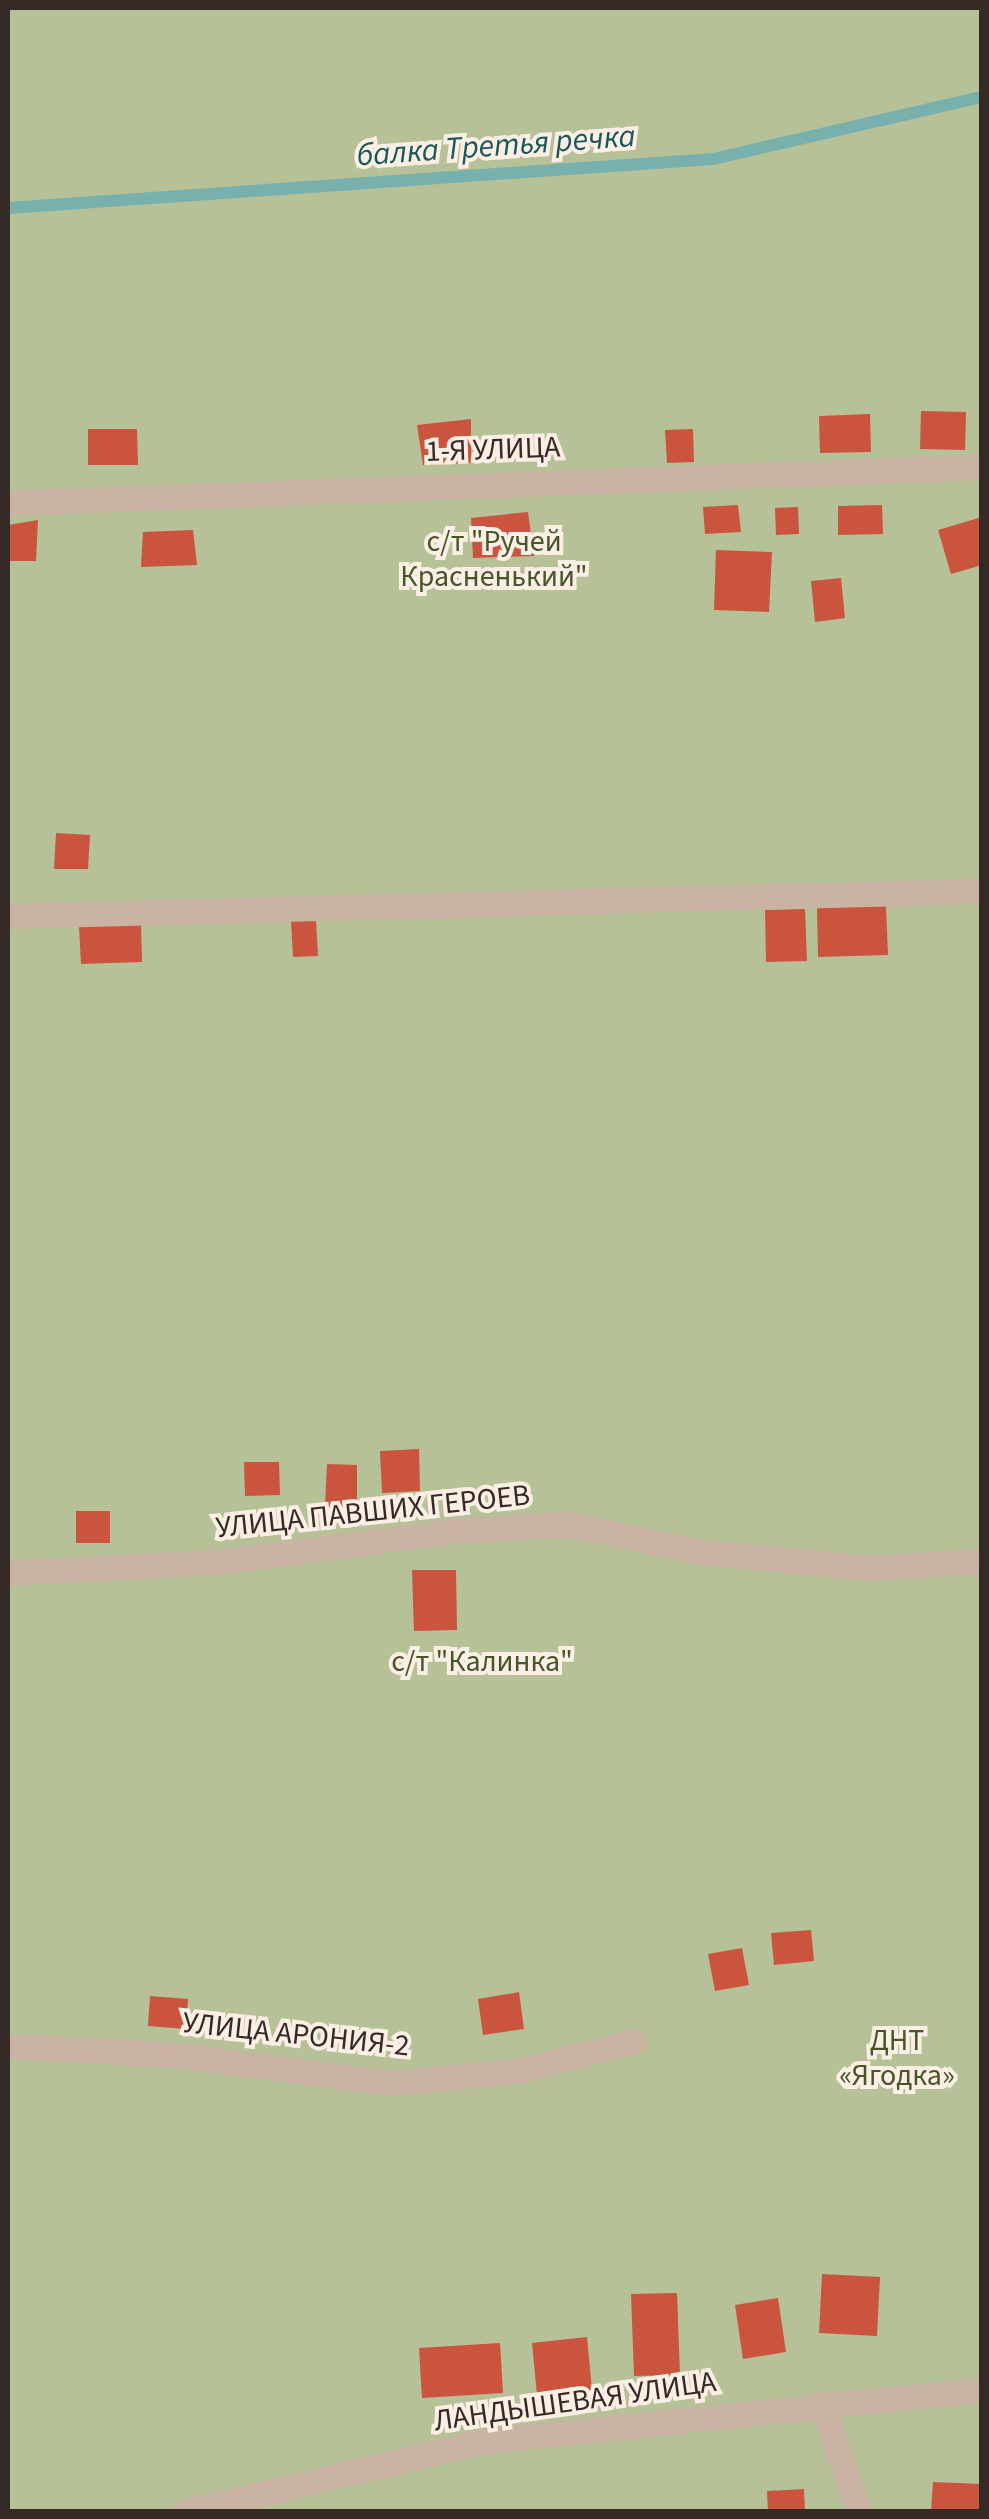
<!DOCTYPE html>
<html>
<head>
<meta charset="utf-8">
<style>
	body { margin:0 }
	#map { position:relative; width:989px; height:2519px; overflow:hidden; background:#f2e4d8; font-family:"Source Sans 3",sans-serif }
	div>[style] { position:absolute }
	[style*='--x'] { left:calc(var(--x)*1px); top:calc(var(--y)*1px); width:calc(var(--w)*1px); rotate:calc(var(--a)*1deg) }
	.green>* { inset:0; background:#b7c198 }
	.stream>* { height:12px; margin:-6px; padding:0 6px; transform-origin:6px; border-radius:6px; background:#77b0ad }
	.building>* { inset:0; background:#ca543e }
	.minor>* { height:25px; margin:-12.5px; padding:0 12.5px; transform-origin:12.5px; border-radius:12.5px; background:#cab2a4 }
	span { translate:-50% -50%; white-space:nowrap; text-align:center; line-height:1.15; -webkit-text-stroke:8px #faeee5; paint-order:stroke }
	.street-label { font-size:30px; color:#352a26 }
	.park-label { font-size:30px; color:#485529 }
	.water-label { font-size:32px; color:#1a5857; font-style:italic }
	.frame { position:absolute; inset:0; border:10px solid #352a26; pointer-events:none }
</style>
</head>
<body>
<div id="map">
	<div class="green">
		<i style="clip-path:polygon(8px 8px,981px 8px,981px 2511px,8px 2512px)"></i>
	</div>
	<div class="stream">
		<i style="--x:8;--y:208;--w:707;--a:-3.98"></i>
		<i style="--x:713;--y:159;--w:276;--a:-13"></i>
	</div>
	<div class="building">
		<i style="clip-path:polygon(921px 411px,966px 412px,965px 450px,920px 449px)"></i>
		<i style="clip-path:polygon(870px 414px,871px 452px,820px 453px,819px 416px)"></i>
		<i style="clip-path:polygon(471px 419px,471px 463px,423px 465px,417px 425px)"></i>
		<i style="clip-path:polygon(88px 429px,137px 429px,138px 465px,88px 465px)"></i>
		<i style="clip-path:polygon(693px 429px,694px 462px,667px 463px,665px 430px)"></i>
		<i style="clip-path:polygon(738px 505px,741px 532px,705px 534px,703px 507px)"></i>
		<i style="clip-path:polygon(882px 505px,883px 534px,838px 535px,838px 506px)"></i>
		<i style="clip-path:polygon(798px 507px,799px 534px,776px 535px,775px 508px)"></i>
		<i style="clip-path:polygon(528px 512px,534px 556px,473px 558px,471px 518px)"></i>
		<i style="clip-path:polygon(982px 517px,982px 565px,951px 574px,938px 530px)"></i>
		<i style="clip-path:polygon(38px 520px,36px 561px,8px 561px,8px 525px)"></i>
		<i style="clip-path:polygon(193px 530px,197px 565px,141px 567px,143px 532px)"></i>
		<i style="clip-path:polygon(716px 550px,772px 552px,769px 612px,714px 610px)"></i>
		<i style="clip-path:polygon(841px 578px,845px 618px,815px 622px,811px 581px)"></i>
		<i style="clip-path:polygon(56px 833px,90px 835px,88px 869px,54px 869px)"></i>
		<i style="clip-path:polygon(886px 906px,888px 955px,818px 957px,817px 908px)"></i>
		<i style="clip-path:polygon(805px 909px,807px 961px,766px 962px,765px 910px)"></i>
		<i style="clip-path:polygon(316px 920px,318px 956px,293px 957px,291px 921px)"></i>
		<i style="clip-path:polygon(141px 924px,142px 962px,81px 964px,79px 927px)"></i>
		<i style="clip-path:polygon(419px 1449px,420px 1491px,382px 1493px,380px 1451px)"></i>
		<i style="clip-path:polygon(244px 1462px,279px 1462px,280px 1495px,245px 1496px)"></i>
		<i style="clip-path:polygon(327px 1464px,357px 1465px,357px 1508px,325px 1507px)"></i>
		<i style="clip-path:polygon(76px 1511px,110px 1511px,110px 1543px,76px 1543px)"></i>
		<i style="clip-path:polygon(412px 1570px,456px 1570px,457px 1630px,414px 1631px)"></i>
		<i style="clip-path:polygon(811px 1930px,814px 1961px,774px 1965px,771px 1933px)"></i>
		<i style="clip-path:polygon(742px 1948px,749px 1985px,715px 1991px,708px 1954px)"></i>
		<i style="clip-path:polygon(519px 1992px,524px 2029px,483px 2035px,478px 1999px)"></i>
		<i style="clip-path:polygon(150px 1996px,188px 1999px,186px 2029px,148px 2026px)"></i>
		<i style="clip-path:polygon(822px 2274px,880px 2277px,877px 2336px,819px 2333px)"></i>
		<i style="clip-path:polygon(677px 2293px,680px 2375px,634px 2376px,631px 2294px)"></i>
		<i style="clip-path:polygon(778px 2298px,786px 2352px,743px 2359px,735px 2305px)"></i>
		<i style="clip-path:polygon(587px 2337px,592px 2390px,537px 2395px,532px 2343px)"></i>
		<i style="clip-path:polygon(500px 2343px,503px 2393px,422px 2398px,419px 2348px)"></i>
		<i style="clip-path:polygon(933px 2482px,982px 2484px,982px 2512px,931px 2512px)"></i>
		<i style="clip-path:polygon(804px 2489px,805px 2512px,768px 2512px,767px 2491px)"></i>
	</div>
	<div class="minor">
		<i style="--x:8;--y:503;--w:975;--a:-2.12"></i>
		<i style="--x:8;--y:916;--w:974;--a:-1.47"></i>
		<i style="--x:8;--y:1573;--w:210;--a:-3"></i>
		<i style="--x:218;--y:1562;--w:246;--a:-7.5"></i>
		<i style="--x:462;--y:1530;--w:105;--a:-3.3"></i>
		<i style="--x:567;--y:1524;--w:137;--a:11.8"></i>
		<i style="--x:701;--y:1552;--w:169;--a:5.4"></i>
		<i style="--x:869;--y:1568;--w:113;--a:-3.5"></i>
		<i style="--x:8;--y:2046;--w:167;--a:3.1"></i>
		<i style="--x:175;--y:2055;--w:218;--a:7.4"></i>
		<i style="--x:391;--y:2083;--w:129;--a:-5.4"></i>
		<i style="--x:519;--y:2071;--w:119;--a:-14.6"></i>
		<i style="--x:822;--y:2403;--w:115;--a:71.3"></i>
		<i style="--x:184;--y:2512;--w:309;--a:-13.3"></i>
		<i style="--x:485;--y:2441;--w:500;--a:-5.9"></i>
	</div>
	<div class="street-label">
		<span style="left:493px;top:450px;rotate:-2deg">1-Я УЛИЦА</span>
		<span style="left:373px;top:1512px;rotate:-6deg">УЛИЦА ПАВШИХ ГЕРОЕВ</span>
		<span style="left:296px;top:2035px;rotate:6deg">УЛИЦА АРОНИЯ-2</span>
		<span style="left:575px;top:2402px;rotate:-8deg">ЛАНДЫШЕВАЯ УЛИЦА</span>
	</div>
	<div class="park-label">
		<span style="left:494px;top:559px">с/т "Ручей<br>Красненький"</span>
		<span style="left:482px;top:1662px">с/т "Калинка"</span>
		<span style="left:897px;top:2058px">ДНТ<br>«Ягодка»</span>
	</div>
	<div class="water-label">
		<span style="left:496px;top:146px;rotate:-4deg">балка Третья речка</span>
	</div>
	<div class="frame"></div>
</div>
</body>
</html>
